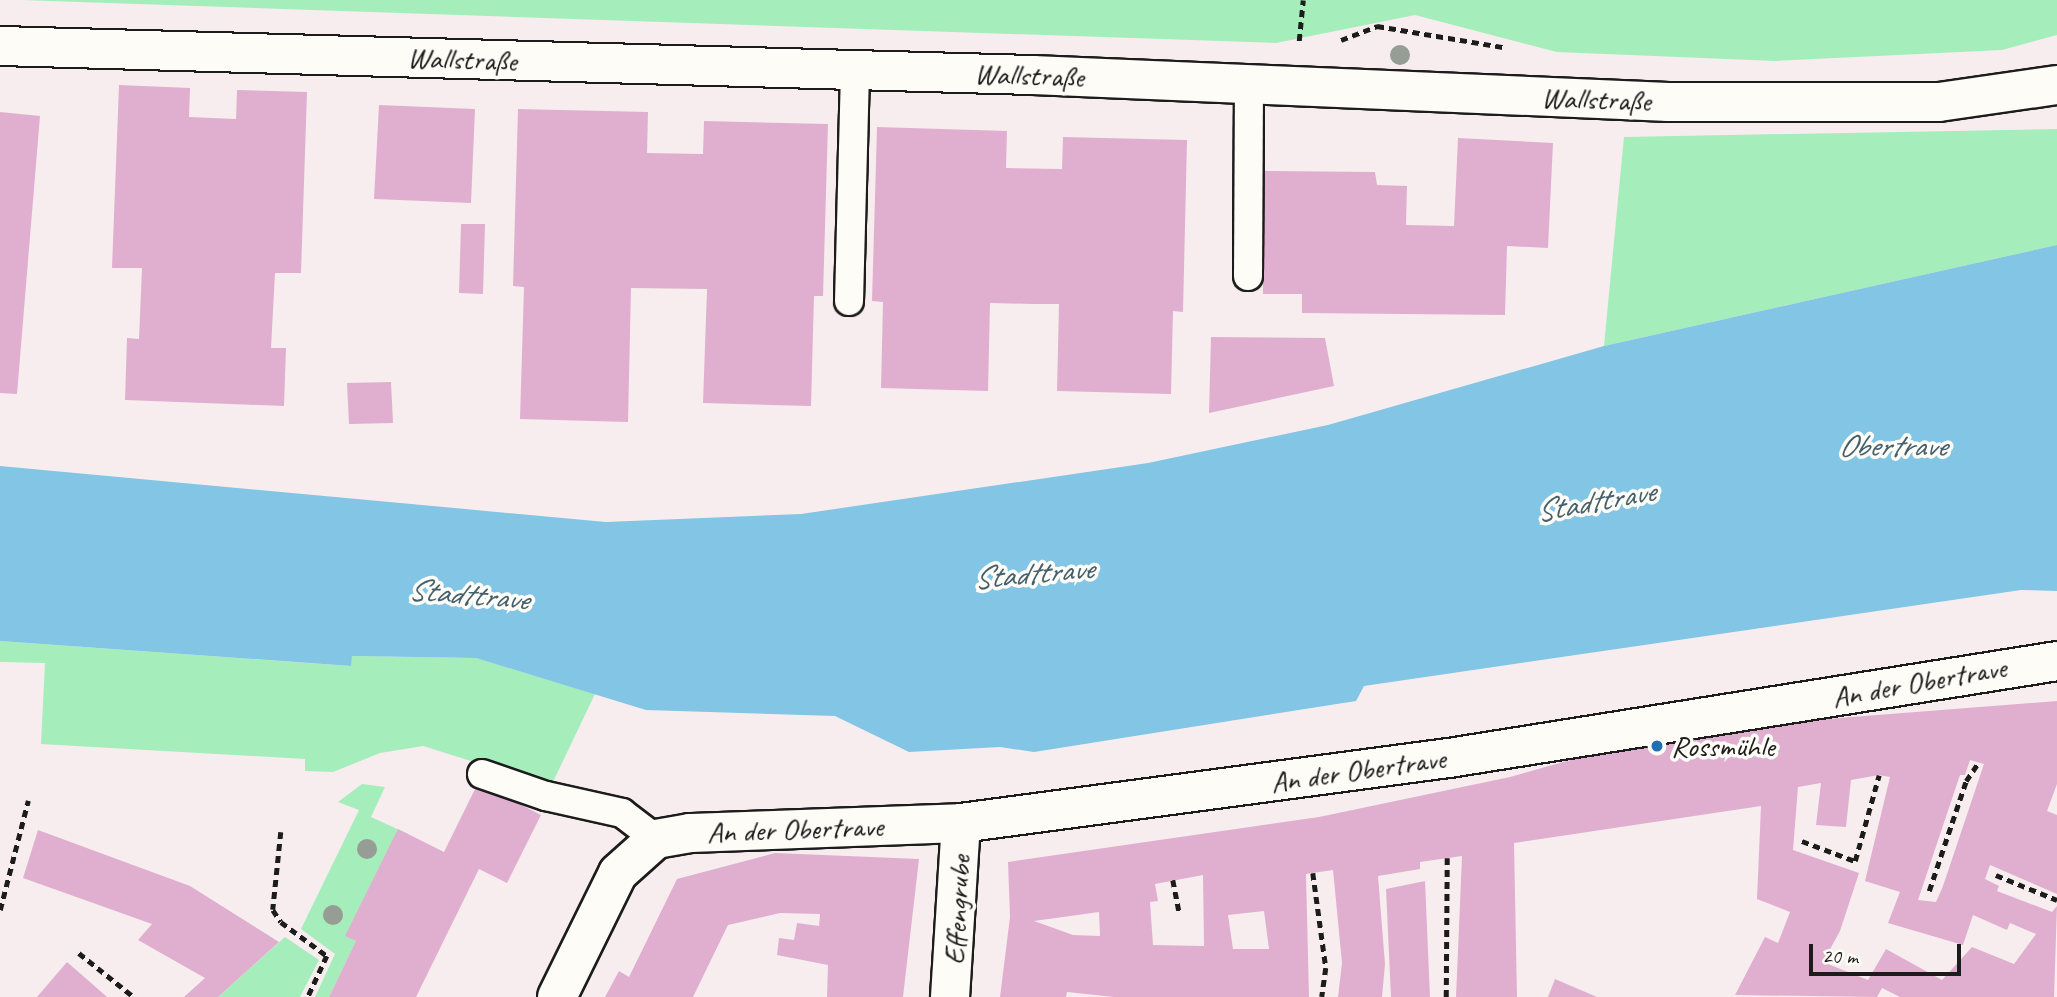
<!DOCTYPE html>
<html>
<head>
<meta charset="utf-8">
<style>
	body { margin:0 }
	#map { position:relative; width:2057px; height:997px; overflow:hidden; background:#f7edef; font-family:Caveat,sans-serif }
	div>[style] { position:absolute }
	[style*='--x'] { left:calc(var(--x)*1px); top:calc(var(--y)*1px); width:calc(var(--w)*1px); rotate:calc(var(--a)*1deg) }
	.green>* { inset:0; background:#a5edba }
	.water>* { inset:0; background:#83c5e4 }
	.building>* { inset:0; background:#e0afcf }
	.path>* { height:4.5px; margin-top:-2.25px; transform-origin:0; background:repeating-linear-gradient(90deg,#1c1c1c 0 7px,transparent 0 12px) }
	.roads { filter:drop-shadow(2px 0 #1c1c1c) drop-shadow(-2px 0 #1c1c1c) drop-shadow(0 2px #1c1c1c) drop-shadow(0 -2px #1c1c1c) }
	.lane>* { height:28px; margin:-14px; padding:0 14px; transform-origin:14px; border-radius:14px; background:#fdfcf7 }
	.street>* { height:38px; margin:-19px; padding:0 19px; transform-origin:19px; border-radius:19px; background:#fdfcf7 }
	.secondary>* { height:38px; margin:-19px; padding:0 19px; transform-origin:19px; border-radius:19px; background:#fdfcf7 }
	.trees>* { width:20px; height:20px; margin:-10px; border-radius:50%; background:#959d95 }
	.dots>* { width:19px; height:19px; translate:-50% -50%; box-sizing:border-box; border:4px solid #fdfcf7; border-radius:50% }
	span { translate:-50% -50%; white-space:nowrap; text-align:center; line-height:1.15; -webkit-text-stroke:7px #fdfcf7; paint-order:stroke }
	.street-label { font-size:30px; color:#1c1c1c }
	.poi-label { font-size:30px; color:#1c1c1c }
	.left { translate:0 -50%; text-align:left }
	.water-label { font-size:32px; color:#45606c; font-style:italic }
	.scale { position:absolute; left:1809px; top:944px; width:152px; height:32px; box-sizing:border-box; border:4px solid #1c1c1c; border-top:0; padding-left:9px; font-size:21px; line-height:24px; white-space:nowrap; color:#1c1c1c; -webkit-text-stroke:5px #fdfcf7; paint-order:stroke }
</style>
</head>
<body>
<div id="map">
	<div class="green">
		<i style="clip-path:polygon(21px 0,2057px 0,2057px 35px,2002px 50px,1775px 61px,1557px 52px,1415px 15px,1276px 43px)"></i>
		<i style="clip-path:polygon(2057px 129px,2057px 245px,1604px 346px,1624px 137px)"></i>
		<i style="clip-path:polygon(0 641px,350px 666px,352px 656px,476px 658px,595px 694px,551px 786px,423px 746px,380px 753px,333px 772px,305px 771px,305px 759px,41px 744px,45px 663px,0 662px)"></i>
		<i style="clip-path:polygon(362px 784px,385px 787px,371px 817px,408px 834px,329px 997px,315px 997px,335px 954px,301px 929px,359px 810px,338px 802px)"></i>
		<i style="clip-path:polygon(285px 937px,319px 960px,300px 997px,218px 997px)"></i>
	</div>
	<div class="water">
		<i style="clip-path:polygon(2057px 245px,2057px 591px,2021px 590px,1364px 686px,1356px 701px,1034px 752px,1000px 747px,909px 752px,835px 716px,646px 710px,476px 658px,352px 656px,351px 666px,0 641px,0 466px,606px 522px,801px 514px,1148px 463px,1328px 425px,1604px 346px)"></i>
	</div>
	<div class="building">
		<i style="clip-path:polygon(119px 85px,190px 88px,189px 117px,236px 119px,237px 90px,307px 92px,301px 273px,275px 273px,271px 348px,286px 348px,284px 406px,125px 400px,127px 338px,139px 339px,142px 268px,112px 268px)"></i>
		<i style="clip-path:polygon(379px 105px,475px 109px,471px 203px,374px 199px)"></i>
		<i style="clip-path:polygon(518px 109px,648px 112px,647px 153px,703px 154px,704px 121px,828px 124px,823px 296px,814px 296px,811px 406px,703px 403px,707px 289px,631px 288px,628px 422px,520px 419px,524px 287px,513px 286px)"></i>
		<i style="clip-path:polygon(0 112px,40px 116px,17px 394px,0 393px)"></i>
		<i style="clip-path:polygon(877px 127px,1007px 131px,1006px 168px,1062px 169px,1063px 137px,1187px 140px,1183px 312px,1173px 311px,1171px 394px,1057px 391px,1059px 304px,1033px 304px,990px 303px,988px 391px,881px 388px,883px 302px,872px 301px)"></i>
		<i style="clip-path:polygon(1458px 138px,1553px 143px,1548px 248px,1507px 246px,1505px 315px,1302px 313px,1302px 294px,1263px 294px,1262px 171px,1375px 172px,1377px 185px,1407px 186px,1406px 225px,1454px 226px)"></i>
		<i style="clip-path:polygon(461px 224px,485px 224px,483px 294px,459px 293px)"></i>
		<i style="clip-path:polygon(1211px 337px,1325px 338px,1334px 386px,1209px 413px)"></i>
		<i style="clip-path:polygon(391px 382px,393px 423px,349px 424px,347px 383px)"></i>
		<i style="clip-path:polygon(evenodd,2057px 701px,2057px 784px,2047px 811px,2057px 815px,2057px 894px,1990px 865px,1985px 879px,1999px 886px,1997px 891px,2052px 912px,2057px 906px,2054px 997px,1900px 997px,1882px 988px,1877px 997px,1735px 995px,1765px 937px,1778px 943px,1790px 912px,1757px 899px,1761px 806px,1514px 843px,1517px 997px,1456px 997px,1462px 856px,1420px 862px,1420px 869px,1378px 876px,1385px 964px,1382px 997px,1338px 997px,1342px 963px,1333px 870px,1306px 874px,1309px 997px,1114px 997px,1067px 992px,1066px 997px,1000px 997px,1010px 917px,1008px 862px,1319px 817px,1510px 777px,1581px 757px,1826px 719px,2057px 701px,1970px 760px,1984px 764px,1943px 886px,1936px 902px,1918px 900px,1960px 775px,1965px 775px,1970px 760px,2057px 701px,1879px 775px,1890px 777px,1865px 881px,1900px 892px,1888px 923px,1963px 945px,1973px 915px,2007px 930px,2010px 923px,2036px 934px,2014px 964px,1972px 947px,1942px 980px,1886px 949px,1868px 980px,1823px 962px,1840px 931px,1859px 873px,1793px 850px,1798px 787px,1821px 783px,1816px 825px,1846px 827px,1851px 780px,1879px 775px,2057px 701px,1203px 875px,1204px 946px,1153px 945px,1150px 902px,1158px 901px,1155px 884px,1203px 875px,2057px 701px,1264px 911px,1269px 949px,1233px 949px,1228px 915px,1264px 911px,2057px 701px,1099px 912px,1100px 936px,1073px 935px,1034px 921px,1099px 912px)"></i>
		<i style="clip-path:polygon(478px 783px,541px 815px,507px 883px,479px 869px,416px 997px,329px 997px,356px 941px,345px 936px,398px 829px,444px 852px)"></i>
		<i style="clip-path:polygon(38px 830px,190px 886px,279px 942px,218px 997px,184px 997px,205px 978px,138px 940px,152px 924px,23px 878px)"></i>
		<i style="clip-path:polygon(775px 853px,919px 859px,903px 997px,827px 997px,828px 965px,777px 955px,779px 938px,794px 940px,797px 923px,819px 926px,820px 914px,780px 913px,728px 925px,693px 997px,605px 997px,619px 971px,629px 977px,677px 879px)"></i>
		<i style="clip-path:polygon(1425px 881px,1430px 997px,1391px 997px,1386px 889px)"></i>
		<i style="clip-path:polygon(67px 962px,90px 982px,107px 997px,37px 997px)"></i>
		<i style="clip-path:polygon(1555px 979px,1597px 997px,1548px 997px)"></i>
	</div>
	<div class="path">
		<i style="--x:1341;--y:40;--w:39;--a:-21"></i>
		<i style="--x:1377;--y:26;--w:128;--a:9.5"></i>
		<i style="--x:1299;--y:41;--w:41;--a:-84.4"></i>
		<i style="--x:281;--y:832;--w:78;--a:95.9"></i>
		<i style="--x:273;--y:910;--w:14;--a:56"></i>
		<i style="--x:281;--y:922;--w:57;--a:36.5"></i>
		<i style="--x:327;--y:956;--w:45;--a:114.9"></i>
		<i style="--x:1802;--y:841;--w:57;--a:20.7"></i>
		<i style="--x:1855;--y:861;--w:89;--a:-74.4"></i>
		<i style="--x:1313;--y:873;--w:96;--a:82.2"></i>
		<i style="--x:1326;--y:968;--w:29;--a:98"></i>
		<i style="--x:1996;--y:875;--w:66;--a:22.3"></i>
		<i style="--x:1173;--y:880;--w:33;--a:79"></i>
		<i style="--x:1929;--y:891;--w:116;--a:-71.4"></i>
		<i style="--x:1966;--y:781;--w:23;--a:-56"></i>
		<i style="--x:0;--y:910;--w:113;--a:-75.6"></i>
		<i style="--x:79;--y:953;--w:70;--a:38.7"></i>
		<i style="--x:1446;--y:997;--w:139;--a:-89.6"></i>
	</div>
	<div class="roads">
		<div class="lane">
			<i style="--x:1248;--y:276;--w:192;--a:-89.7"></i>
			<i style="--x:849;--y:301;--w:231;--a:-88.5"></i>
			<i style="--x:482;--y:774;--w:68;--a:19"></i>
			<i style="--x:546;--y:796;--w:78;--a:12.6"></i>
			<i style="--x:622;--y:813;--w:43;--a:37.4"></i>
		</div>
		<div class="street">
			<i style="--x:557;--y:997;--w:138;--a:-63.8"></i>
			<i style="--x:618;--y:873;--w:51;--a:-41.8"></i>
			<i style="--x:656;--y:839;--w:35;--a:-10"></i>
			<i style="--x:690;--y:833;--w:271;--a:-2.1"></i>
			<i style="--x:961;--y:823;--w:492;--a:-7.6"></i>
			<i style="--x:1449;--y:758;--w:616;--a:-9.06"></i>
			<i style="--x:950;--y:997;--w:174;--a:-86.4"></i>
		</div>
		<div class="secondary">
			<i style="--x:0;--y:46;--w:1033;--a:1.61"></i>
			<i style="--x:1033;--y:75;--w:636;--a:2.43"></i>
			<i style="--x:1668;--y:102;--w:271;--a:0"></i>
			<i style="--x:1939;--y:102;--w:119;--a:-8.2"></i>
		</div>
	</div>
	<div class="trees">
		<i style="left:1400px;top:55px"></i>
		<i style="left:367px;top:849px"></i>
		<i style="left:333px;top:915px"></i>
	</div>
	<div class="dots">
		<i style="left:1657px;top:746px;background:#1f6fb2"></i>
	</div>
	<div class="street-label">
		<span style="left:462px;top:59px;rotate:2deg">Wallstraße</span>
		<span style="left:1029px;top:75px;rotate:2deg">Wallstraße</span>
		<span style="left:1596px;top:99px;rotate:2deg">Wallstraße</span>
		<span style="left:1919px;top:682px;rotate:-10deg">An der Obertrave</span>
		<span style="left:1358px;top:770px;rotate:-8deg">An der Obertrave</span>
		<span style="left:795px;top:829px;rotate:-2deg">An der Obertrave</span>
		<span style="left:957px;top:910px;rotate:-87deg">Effengrube</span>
	</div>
	<div class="poi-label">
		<span class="left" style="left:1671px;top:746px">Rossmühle</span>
	</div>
	<div class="water-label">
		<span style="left:1892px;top:446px">Obertrave</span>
		<span style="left:1595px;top:502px;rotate:-10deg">Stadttrave</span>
		<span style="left:1033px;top:574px;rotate:-5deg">Stadttrave</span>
		<span style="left:468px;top:595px;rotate:5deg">Stadttrave</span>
	</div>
	<div class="scale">20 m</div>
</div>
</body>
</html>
